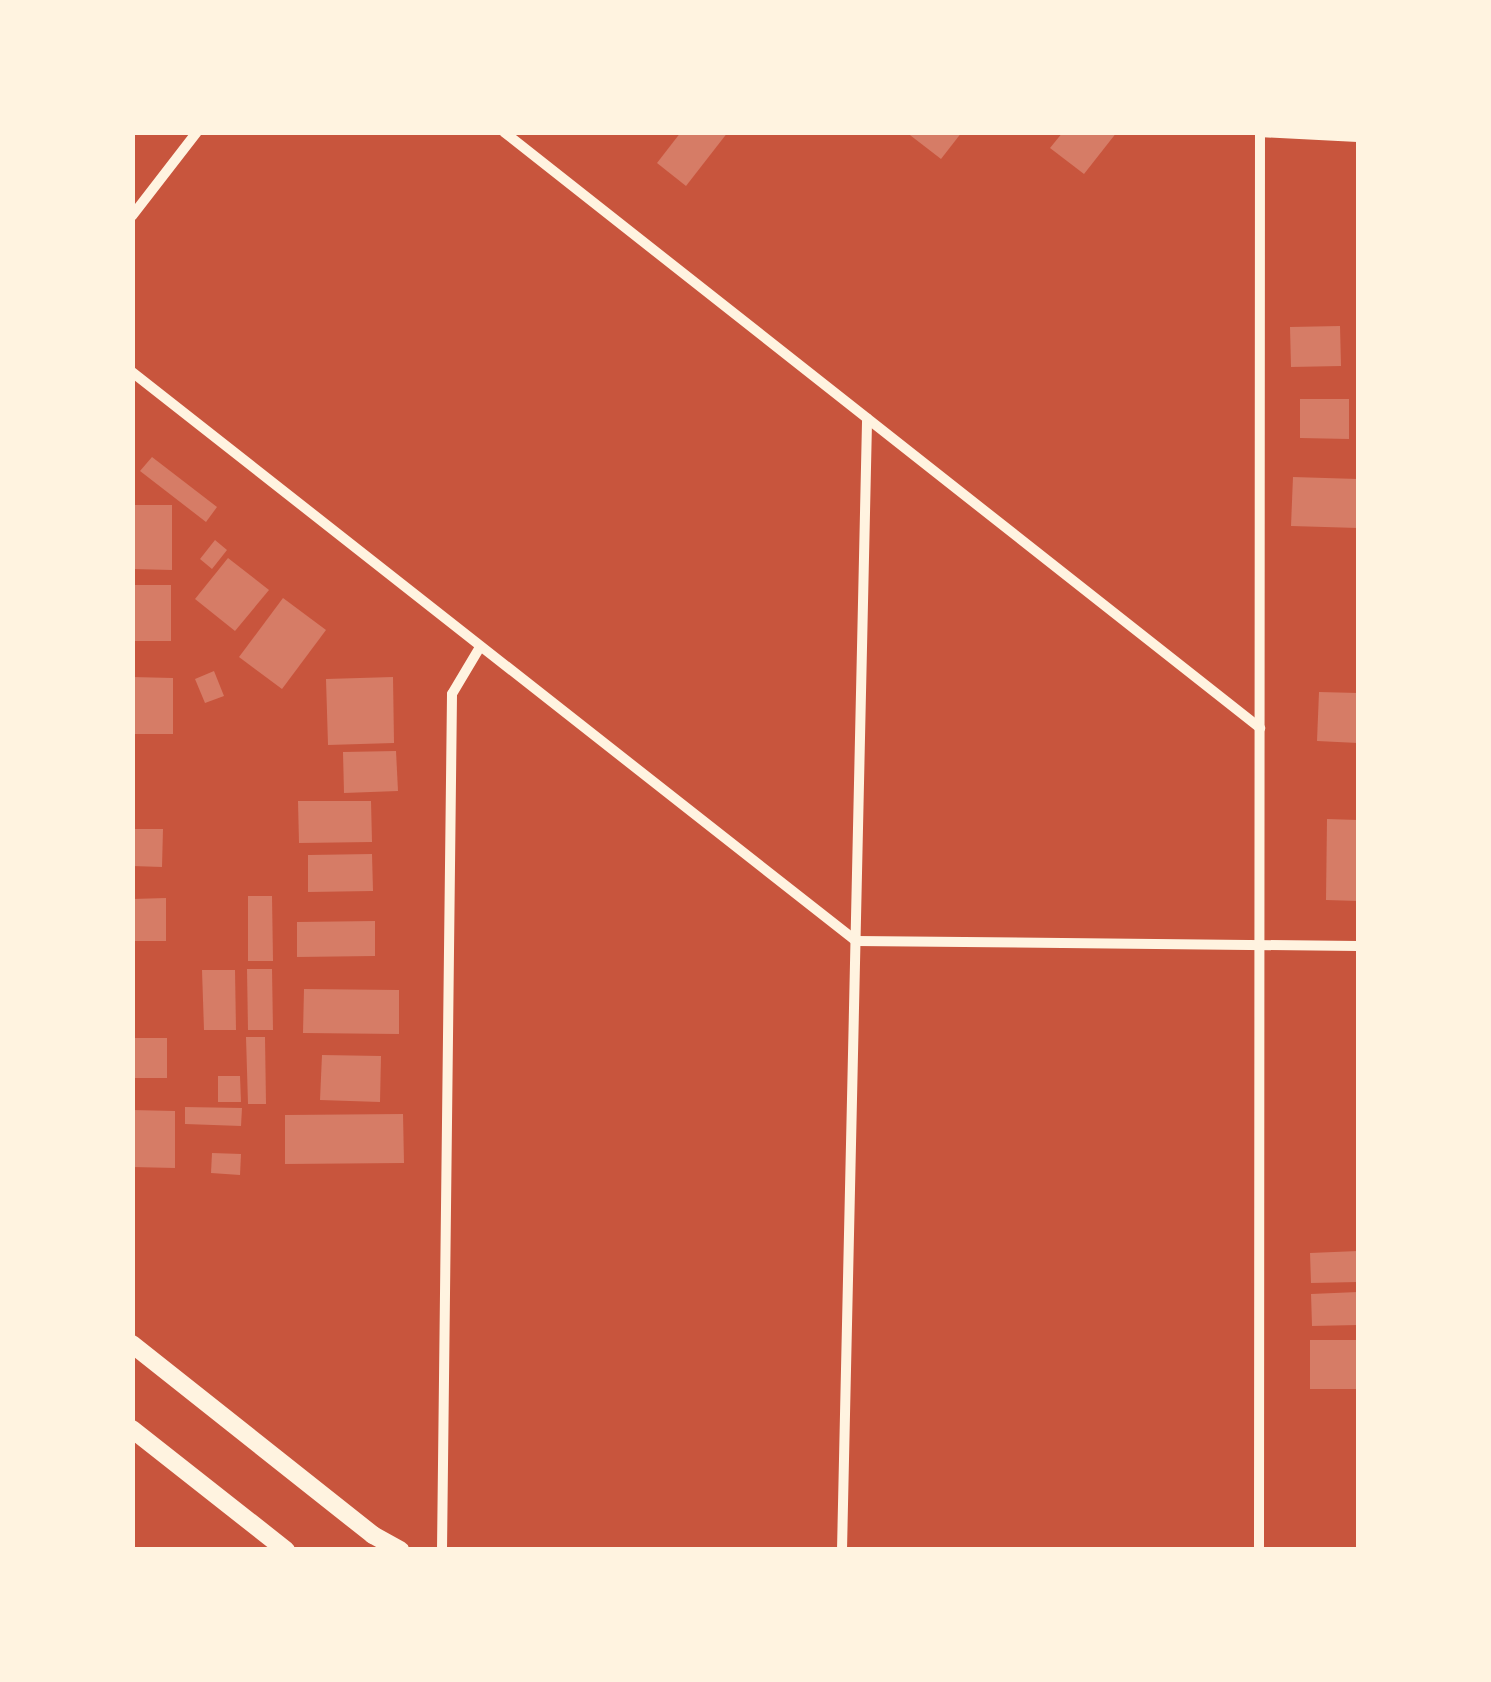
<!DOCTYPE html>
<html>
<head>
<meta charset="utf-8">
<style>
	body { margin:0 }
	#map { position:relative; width:1491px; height:1682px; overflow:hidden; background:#c8553d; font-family:Figtree,sans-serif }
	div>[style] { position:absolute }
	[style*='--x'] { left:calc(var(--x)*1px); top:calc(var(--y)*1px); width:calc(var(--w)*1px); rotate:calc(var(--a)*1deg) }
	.building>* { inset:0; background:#d67c66 }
	.minor>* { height:10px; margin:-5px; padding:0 5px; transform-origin:5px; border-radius:5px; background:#fff3e0 }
	.tertiary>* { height:18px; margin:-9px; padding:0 9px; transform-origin:9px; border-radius:9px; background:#fff3e0 }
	span { translate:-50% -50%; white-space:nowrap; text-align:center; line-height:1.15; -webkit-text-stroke:9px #fff3e0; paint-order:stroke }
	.frame { position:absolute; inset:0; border:135px solid #fff3e0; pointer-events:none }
</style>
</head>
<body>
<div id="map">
	<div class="building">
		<i style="clip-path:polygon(681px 132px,728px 132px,686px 186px,657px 163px)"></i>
		<i style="clip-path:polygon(906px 132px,962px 132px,941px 159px)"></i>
		<i style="clip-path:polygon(1063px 132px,1117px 132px,1084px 174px,1050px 148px)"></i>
		<i style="clip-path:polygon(1340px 326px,1341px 366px,1291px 367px,1290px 327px)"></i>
		<i style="clip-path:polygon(1300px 399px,1349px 399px,1349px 439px,1300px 438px)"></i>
		<i style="clip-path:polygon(152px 457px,217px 507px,206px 522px,140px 471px)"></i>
		<i style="clip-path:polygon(1293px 477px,1358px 479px,1358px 528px,1291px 526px)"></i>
		<i style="clip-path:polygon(132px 505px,172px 505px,172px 570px,132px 569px)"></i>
		<i style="clip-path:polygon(215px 540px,227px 550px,212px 569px,200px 559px)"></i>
		<i style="clip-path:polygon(228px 558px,269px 590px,235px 631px,195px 599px)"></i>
		<i style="clip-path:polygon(132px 585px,171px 585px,171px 641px,132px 641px)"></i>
		<i style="clip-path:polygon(283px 598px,326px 630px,282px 689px,239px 657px)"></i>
		<i style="clip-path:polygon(214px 671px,224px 696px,205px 703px,195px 679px)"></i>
		<i style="clip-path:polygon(132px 677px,173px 678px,173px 734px,132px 734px)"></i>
		<i style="clip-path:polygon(393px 677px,394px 743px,328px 745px,326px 679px)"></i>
		<i style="clip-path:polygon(1319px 692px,1358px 693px,1358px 743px,1317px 741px)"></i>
		<i style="clip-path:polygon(396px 751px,398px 791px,344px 793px,343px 752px)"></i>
		<i style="clip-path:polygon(298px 801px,371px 801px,372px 842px,299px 843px)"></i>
		<i style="clip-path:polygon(1327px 819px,1358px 820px,1358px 901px,1326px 900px)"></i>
		<i style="clip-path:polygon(132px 829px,163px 829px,162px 867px,132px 866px)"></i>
		<i style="clip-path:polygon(372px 854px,373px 891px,308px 892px,308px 855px)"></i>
		<i style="clip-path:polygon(248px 896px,272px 896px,273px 961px,248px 961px)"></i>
		<i style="clip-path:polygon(166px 898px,166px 941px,132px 941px,132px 899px)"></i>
		<i style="clip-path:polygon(375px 921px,375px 956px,297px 957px,297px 922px)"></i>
		<i style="clip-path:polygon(247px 969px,272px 969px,273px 1030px,248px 1030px)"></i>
		<i style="clip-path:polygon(202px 970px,235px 970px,236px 1030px,204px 1030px)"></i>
		<i style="clip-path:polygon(304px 989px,399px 990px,399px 1034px,303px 1033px)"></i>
		<i style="clip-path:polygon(246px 1037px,265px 1037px,266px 1104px,248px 1104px)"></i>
		<i style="clip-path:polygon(132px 1038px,167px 1038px,167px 1078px,132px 1078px)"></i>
		<i style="clip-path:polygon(322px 1055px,381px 1056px,380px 1102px,320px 1100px)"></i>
		<i style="clip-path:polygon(218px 1076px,240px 1076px,241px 1102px,218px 1102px)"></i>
		<i style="clip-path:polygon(185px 1107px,242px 1108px,241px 1126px,185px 1124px)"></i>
		<i style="clip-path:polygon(132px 1110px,175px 1111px,175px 1168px,132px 1167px)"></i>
		<i style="clip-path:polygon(403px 1114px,404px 1163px,285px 1164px,285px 1115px)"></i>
		<i style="clip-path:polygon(212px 1153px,241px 1154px,240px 1175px,211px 1173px)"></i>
		<i style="clip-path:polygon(1358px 1251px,1358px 1282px,1311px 1283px,1310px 1253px)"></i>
		<i style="clip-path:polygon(1358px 1292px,1358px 1325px,1312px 1326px,1311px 1294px)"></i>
		<i style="clip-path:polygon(1310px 1340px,1358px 1340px,1358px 1389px,1310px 1389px)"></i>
	</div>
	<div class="minor">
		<i style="--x:504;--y:132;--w:963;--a:38.25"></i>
		<i style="--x:1259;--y:132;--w:99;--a:2.9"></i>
		<i style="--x:132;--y:216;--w:106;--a:-52.3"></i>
		<i style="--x:132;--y:372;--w:921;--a:38.16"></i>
		<i style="--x:856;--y:941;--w:502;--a:0.57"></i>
		<i style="--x:442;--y:1550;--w:856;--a:-89.33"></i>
		<i style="--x:452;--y:694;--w:55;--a:-59.2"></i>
		<i style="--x:842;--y:1550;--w:1132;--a:-88.73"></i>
		<i style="--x:1259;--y:1550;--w:1418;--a:-89.96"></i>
	</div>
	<div class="tertiary">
		<i style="--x:132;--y:1344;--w:308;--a:38.4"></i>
		<i style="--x:373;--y:1535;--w:31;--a:29"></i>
		<i style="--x:132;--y:1429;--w:196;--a:38.2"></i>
	</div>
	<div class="frame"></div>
</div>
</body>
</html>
